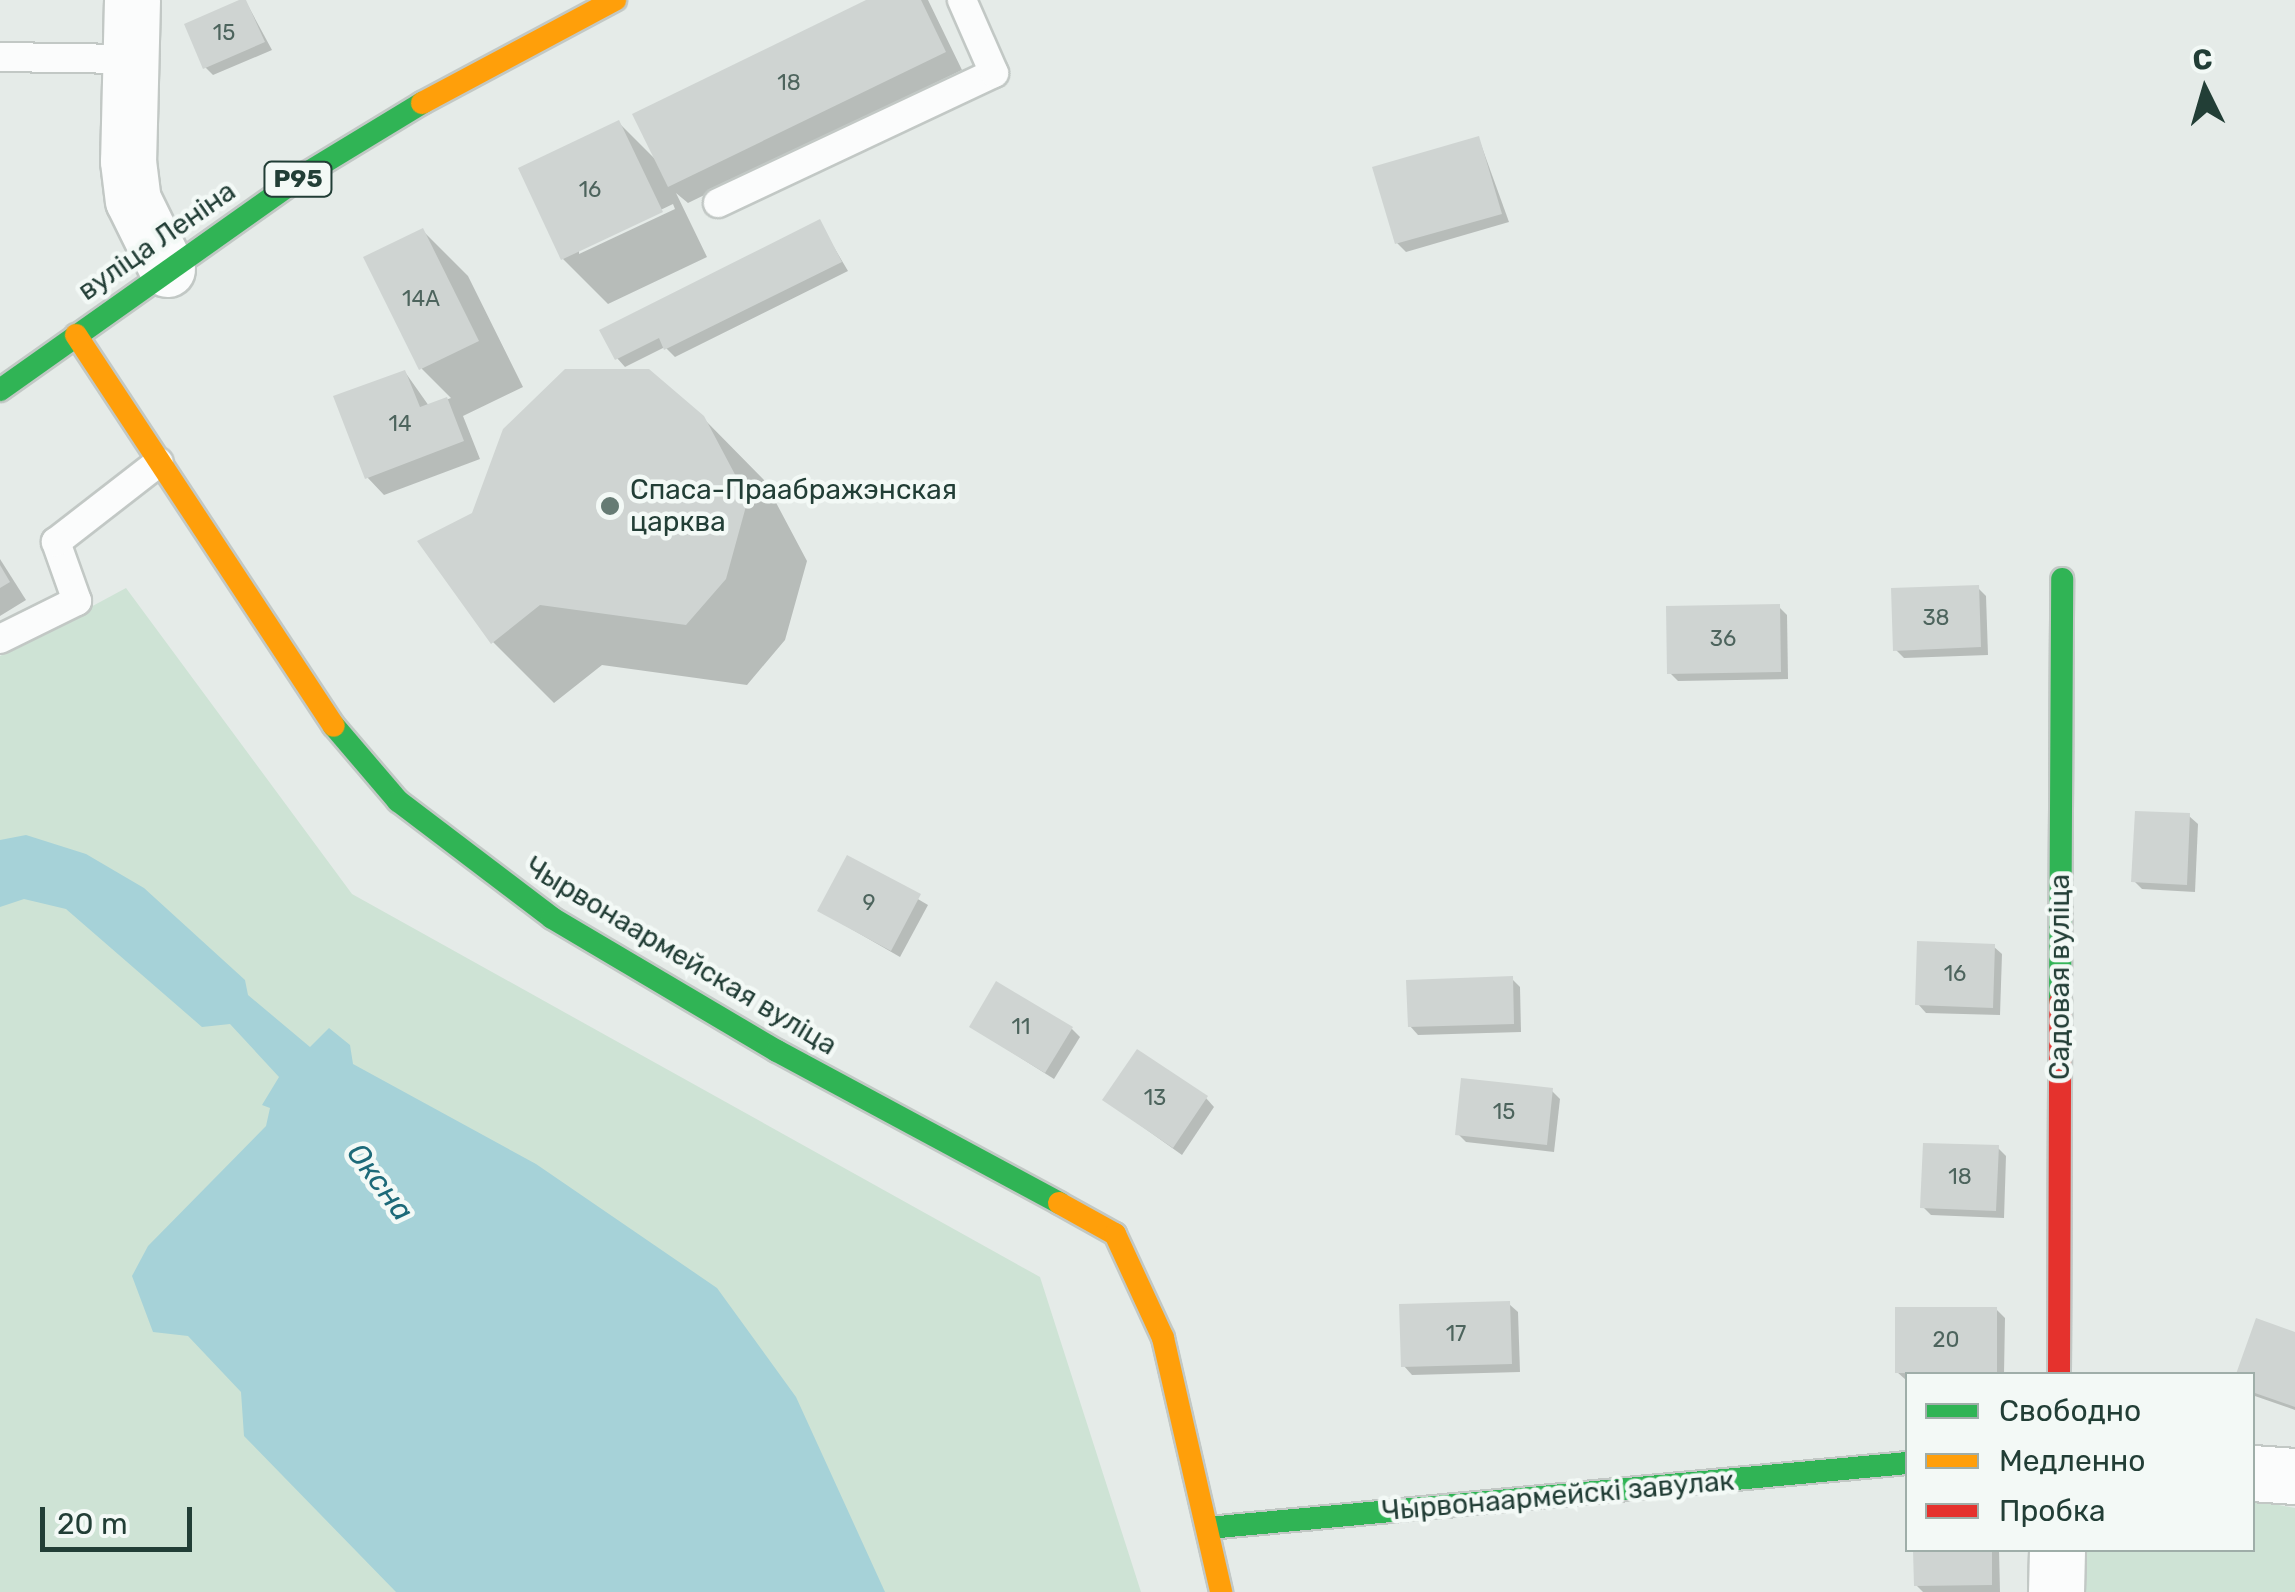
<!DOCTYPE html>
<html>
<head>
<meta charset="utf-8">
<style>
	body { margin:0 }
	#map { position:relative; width:2295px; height:1592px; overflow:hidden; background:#e5ebe8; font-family:Rubik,sans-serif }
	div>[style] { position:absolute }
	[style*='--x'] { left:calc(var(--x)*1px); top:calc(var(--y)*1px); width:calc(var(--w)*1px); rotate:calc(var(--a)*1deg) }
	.green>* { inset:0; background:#cee3d5 }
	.water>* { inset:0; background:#a6d2d8 }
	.shadow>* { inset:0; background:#0003 }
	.building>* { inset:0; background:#cfd4d2 }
	.roads { filter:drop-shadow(2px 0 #c2c8c5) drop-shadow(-2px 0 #c2c8c5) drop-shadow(0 2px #c2c8c5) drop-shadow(0 -2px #c2c8c5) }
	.lane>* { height:28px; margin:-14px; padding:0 14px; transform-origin:14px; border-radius:14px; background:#fbfcfc }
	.street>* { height:55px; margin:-27.5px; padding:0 27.5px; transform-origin:27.5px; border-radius:27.5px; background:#fbfcfc }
	.fast>* { height:22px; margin:-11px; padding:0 11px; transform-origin:11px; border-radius:11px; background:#30b455 }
	.slow>* { height:22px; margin:-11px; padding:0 11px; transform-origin:11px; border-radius:11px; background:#ff9f0a }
	.jam>* { height:22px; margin:-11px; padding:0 11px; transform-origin:11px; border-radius:11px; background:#e5322d }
	.dots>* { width:28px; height:28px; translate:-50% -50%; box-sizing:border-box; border:5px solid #f3f9f6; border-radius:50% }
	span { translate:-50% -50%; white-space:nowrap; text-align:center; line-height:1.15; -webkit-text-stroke:9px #f3f9f6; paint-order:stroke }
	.number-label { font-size:22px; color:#4d645d }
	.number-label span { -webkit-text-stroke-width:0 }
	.shield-label span { padding:2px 8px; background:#f3f9f6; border:2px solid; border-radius:8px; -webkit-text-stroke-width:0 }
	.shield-label { font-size:25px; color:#223e36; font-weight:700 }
	.street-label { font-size:28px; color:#223e36 }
	.poi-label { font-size:28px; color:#223e36 }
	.left { translate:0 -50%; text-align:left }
	.water-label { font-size:30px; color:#1d6a79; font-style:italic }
	.legend { position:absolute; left:1905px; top:1372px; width:350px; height:180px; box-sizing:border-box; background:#f3f9f6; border:2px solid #9faea9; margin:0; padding:12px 18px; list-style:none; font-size:30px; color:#223e36 }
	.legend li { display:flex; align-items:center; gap:20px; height:50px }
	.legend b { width:50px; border:2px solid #9faea9 }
	.north { position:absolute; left:2155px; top:40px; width:100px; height:100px; -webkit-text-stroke:8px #f3f9f6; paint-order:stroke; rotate:355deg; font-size:28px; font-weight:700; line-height:40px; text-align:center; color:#223e36 }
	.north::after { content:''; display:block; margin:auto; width:35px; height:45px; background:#223e36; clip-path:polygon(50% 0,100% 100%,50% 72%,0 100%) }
	.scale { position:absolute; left:40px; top:1507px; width:152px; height:45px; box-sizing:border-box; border:5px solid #223e36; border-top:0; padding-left:12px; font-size:30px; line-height:35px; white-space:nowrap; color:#223e36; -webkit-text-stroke:8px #f3f9f6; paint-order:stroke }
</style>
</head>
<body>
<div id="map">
	<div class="green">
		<i style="clip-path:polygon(126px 588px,352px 894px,1040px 1277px,1141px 1592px,0 1592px,0 656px)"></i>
		<i style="clip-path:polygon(2253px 1500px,2295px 1508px,2295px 1592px,2082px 1592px,2083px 1550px,2252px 1550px)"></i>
	</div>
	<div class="water">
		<i style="clip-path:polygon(26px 835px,86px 854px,144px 888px,245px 980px,248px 995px,310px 1047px,329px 1028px,350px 1045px,353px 1064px,536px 1164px,717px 1288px,796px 1397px,885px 1592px,396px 1592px,244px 1436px,241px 1392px,188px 1336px,153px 1332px,132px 1276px,148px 1246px,266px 1126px,270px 1108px,262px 1105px,279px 1077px,230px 1024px,202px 1027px,66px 909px,24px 899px,0 907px,0 840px)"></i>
	</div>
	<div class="shadow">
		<i style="clip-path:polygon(245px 0,272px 50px,213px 75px,205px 67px)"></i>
		<i style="clip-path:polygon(evenodd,872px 0,928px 0,962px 70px,688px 203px,676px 193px,707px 257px,608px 304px,563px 259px,619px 123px,657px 161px,872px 0,673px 204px,675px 209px,579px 254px,579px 249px,673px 204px)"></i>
		<i style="clip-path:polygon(1479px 139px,1509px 222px,1406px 252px,1397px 243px)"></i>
		<i style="clip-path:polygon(819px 222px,848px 271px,675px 357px,665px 347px,625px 367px,617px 358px)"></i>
		<i style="clip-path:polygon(422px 230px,468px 276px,523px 387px,463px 416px,480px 459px,384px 495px,367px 477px,405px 372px,429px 406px,451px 398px,422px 369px)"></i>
		<i style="clip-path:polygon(703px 418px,764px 480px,807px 561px,785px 640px,747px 685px,602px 665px,554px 703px,493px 642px,421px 542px)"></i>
		<i style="clip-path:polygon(0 559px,26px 600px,0 616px)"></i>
		<i style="clip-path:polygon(1978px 588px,1986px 596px,1988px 655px,1904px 658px,1896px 650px)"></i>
		<i style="clip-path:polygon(1779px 607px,1787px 615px,1788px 679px,1678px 681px,1670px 673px)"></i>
		<i style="clip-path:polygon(2189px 816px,2198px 824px,2195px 892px,2142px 889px,2134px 881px)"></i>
		<i style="clip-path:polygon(848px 858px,928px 905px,900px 957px,820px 911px)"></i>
		<i style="clip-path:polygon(1993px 946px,2002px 954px,2000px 1015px,1926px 1013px,1918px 1004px)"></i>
		<i style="clip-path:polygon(1512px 979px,1520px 987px,1521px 1032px,1418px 1035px,1410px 1026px)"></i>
		<i style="clip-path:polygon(972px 1027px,1072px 1029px,1080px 1037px,1054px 1079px)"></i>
		<i style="clip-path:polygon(1552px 1091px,1560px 1099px,1554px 1152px,1466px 1142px,1458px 1134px)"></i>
		<i style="clip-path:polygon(1206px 1098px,1214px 1107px,1182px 1155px,1105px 1100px)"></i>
		<i style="clip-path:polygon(1998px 1148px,2006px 1156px,2004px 1218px,1931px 1215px,1923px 1207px)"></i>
		<i style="clip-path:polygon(1509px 1304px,1518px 1312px,1520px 1372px,1412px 1375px,1404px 1366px)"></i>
		<i style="clip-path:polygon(1996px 1309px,2005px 1318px,2004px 1374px,1908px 1374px,1906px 1380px,1897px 1372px)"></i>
		<i style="clip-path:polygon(2257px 1321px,2295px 1335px,2295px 1410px,2252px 1395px,2252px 1374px,2239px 1374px)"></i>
		<i style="clip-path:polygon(1916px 1550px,1999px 1550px,2000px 1592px,1923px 1592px,1916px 1585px)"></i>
	</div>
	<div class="building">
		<i style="clip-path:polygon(239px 0,246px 0,265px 42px,203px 69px,184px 24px)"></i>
		<i style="clip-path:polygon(866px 0,921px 0,946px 52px,668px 187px,632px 114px)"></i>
		<i style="clip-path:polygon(619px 120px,663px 212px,561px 260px,518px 168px)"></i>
		<i style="clip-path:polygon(1479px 136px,1502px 214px,1395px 244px,1372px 167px)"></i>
		<i style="clip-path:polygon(820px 219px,842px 262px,664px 350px,659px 338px,615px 360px,599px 330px)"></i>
		<i style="clip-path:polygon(423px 228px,479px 341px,419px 370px,363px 257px)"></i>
		<i style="clip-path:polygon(565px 369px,649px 369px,704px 416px,748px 499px,726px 579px,686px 625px,540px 605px,491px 644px,417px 541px,472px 513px,503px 429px)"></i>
		<i style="clip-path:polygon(405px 370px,420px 407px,447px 397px,464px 441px,365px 479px,333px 396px)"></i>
		<i style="clip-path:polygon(0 565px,10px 582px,0 588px)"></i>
		<i style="clip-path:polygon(1979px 585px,1981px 647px,1893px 651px,1891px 588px)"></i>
		<i style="clip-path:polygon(1780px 604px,1781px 672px,1667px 674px,1666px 606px)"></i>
		<i style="clip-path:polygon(2135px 811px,2190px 813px,2187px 885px,2131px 882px)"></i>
		<i style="clip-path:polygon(847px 855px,921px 894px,891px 951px,817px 911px)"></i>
		<i style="clip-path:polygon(1917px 941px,1995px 944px,1993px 1008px,1915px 1005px)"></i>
		<i style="clip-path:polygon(1513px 976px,1514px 1024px,1408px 1027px,1406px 980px)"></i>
		<i style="clip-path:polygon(996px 981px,1073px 1027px,1045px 1073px,969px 1027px)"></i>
		<i style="clip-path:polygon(1137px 1049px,1208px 1096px,1173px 1148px,1102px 1100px)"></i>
		<i style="clip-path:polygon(1461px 1078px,1553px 1088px,1547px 1145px,1455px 1135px)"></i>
		<i style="clip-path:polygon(1923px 1143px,1999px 1145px,1996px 1211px,1920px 1208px)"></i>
		<i style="clip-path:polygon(1510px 1301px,1512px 1364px,1401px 1367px,1399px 1304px)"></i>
		<i style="clip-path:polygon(1895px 1307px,1997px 1307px,1997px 1374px,1895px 1373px)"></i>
		<i style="clip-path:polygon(2256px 1318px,2295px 1332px,2295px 1407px,2252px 1392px,2252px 1374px,2236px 1374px)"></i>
		<i style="clip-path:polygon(1913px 1550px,1992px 1550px,1992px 1585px,1914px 1586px)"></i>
	</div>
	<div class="roads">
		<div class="lane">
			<i style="--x:0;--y:57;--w:130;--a:0.9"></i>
			<i style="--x:718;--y:203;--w:305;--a:-25.2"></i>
			<i style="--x:994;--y:73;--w:80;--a:-113.7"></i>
			<i style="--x:0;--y:639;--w:86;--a:-26.3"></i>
			<i style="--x:77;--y:601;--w:63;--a:-109.6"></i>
			<i style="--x:56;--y:542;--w:130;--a:-37.8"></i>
		</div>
		<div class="street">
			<i style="--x:132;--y:0;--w:161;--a:91.4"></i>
			<i style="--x:128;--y:161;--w:39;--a:83"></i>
			<i style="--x:133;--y:200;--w:77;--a:63.8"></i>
			<i style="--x:2252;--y:1473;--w:43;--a:4"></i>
			<i style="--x:2056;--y:1592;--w:42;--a:-88.6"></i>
		</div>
		<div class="fast">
			<i style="--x:0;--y:390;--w:376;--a:-35.3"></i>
			<i style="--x:307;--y:173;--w:135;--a:-31.3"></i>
			<i style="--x:334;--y:726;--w:99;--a:49.5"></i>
			<i style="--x:398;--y:801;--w:193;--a:37.2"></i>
			<i style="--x:552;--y:918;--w:261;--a:30.6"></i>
			<i style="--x:777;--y:1051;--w:320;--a:28.3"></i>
			<i style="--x:2060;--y:1001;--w:422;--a:-89.7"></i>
			<i style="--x:1208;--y:1528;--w:703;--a:-5.31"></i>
		</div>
		<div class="slow">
			<i style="--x:422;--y:103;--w:219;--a:-28.1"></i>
			<i style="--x:76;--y:335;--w:468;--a:56.6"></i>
			<i style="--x:1059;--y:1203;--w:64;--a:29"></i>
			<i style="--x:1115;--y:1234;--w:115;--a:65.2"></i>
			<i style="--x:1163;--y:1338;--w:261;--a:77.1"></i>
		</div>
		<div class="jam">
			<i style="--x:2059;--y:1374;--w:373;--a:-89.8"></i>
		</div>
	</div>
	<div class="dots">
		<i style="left:610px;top:506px;background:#667b74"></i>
	</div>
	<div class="number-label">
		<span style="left:224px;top:33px">15</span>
		<span style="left:789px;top:83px">18</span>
		<span style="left:590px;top:190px">16</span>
		<span style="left:421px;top:299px">14А</span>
		<span style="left:400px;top:424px">14</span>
		<span style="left:1936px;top:618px">38</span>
		<span style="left:1723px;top:639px">36</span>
		<span style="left:869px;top:903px">9</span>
		<span style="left:1955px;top:974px">16</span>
		<span style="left:1021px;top:1027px">11</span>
		<span style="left:1155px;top:1098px">13</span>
		<span style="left:1504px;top:1112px">15</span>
		<span style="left:1960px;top:1177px">18</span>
		<span style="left:1456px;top:1334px">17</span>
		<span style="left:1946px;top:1340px">20</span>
	</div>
	<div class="shield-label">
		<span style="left:298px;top:179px">Р95</span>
	</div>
	<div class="street-label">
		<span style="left:157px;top:241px;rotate:-35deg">вуліца Леніна</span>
		<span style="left:681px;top:956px;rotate:31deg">Чырвонаармейская вуліца</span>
		<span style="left:2060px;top:977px;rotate:-90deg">Садовая вуліца</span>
		<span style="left:1558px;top:1496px;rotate:-5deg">Чырвонаармейскі завулак</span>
	</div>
	<div class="poi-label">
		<span class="left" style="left:630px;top:506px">Спаса-Праабражэнская<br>царква</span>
	</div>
	<div class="water-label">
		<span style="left:380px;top:1182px;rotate:53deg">Оксна</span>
	</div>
	<ul class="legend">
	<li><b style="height:12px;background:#30b455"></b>Свободно</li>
	<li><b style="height:12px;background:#ff9f0a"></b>Медленно</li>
	<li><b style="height:12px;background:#e5322d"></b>Пробка</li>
	</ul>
	<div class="north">С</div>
	<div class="scale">20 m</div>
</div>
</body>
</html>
